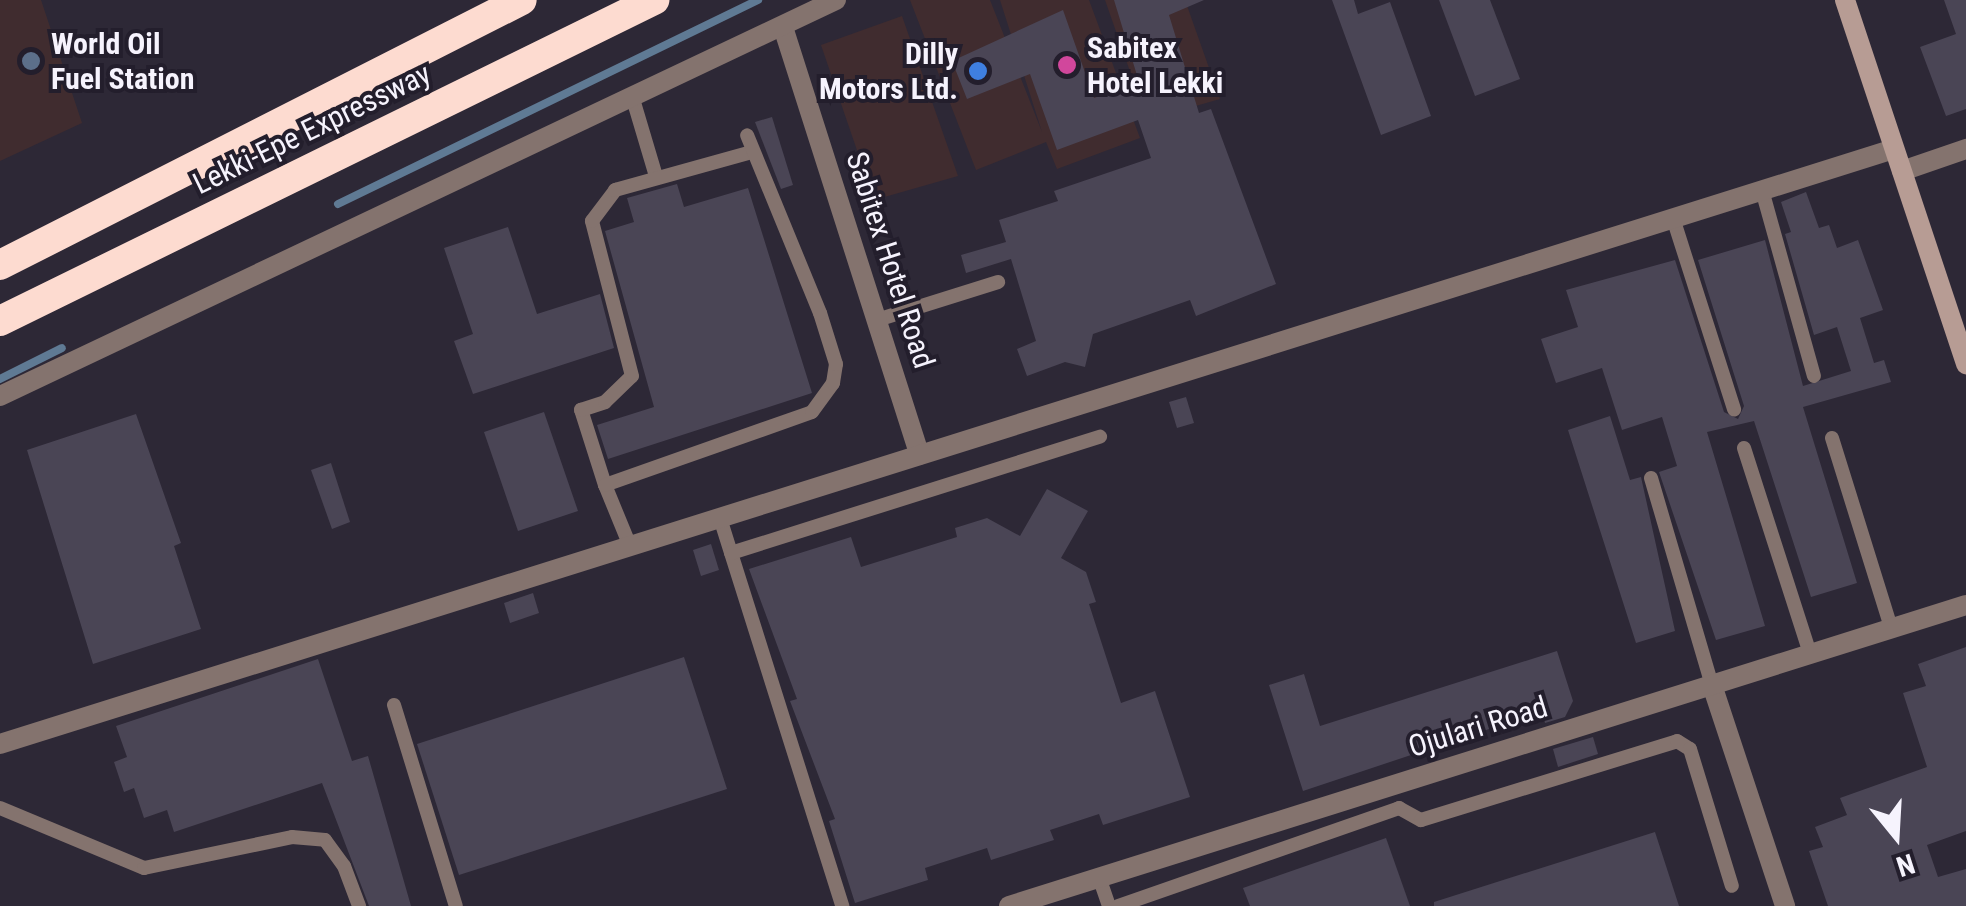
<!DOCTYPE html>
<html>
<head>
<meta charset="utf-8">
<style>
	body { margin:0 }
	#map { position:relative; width:1966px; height:906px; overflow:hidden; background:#2d2836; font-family:"Roboto Condensed",sans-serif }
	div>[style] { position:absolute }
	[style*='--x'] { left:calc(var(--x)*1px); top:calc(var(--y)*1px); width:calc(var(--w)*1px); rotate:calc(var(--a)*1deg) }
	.commercial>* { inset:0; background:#402c2f }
	.stream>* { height:8px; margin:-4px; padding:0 4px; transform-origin:4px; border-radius:4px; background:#5f7a94 }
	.building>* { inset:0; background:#4a4555 }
	.lane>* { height:14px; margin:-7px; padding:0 7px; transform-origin:7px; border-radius:7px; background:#84736e }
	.street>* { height:20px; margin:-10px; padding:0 10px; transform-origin:10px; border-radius:10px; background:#84736e }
	.secondary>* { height:20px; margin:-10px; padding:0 10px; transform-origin:10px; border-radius:10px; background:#b79c94 }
	.highway>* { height:30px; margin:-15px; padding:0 15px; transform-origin:15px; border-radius:15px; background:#fddbd0 }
	.dots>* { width:28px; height:28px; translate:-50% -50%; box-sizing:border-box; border:5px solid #231e2c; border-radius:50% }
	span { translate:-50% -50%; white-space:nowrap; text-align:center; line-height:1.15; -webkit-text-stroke:8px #231e2c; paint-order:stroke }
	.poi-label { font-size:30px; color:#f6f3fd; font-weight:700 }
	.left { translate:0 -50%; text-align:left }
	.right { translate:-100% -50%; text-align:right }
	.street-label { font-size:30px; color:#f6f3fd }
	.north { position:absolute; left:1846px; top:786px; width:100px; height:100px; -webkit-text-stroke:8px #231e2c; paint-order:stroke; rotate:162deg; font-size:28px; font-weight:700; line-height:40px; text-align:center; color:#f6f3fd }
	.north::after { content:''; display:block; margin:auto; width:35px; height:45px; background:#f6f3fd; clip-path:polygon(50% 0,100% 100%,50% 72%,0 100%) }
</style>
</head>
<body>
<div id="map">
	<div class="commercial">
		<i style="clip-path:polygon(0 0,41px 0,82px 123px,0 161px)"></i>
		<i style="clip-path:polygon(910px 0,990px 0,1042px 132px,1000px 0,1089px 0,1140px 138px,1057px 169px,1046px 142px,976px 170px)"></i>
		<i style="clip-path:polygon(1105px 0,1185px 0,1220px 99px,1147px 120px)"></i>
		<i style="clip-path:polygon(902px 16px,958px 176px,874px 200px,821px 45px)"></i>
	</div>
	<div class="stream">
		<i style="--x:338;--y:204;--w:467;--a:-25.9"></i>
		<i style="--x:0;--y:379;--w:69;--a:-26.6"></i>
	</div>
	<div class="building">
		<i style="clip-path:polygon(1114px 0,1204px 0,1169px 15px,1199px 113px,1211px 109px,1276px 284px,1196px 316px,1190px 300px,1093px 334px,1085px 367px,1065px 362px,1027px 376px,1017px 349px,1036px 341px,1011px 259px,966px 273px,961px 255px,1006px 242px,999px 220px,1058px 201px,1054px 191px,1151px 158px,1138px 120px,1057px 150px,1030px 74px,967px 99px,952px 61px,1063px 10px,1094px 98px,1139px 82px)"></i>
		<i style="clip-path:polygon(1332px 0,1354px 0,1358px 14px,1390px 2px,1431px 116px,1381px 135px)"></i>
		<i style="clip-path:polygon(1439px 0,1490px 0,1520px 79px,1475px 96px)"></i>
		<i style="clip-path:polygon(1944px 0,1966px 0,1966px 109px,1946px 116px,1920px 47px,1956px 34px)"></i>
		<i style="clip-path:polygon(772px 117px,793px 185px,781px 189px,755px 122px)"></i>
		<i style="clip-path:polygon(677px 184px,684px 207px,748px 188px,812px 393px,608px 459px,597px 425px,654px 407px,605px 231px,634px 222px,627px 198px)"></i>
		<i style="clip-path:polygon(1806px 192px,1819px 228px,1829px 225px,1837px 248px,1858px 240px,1883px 310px,1860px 318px,1874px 363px,1884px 360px,1891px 382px,1803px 407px,1857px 583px,1811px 597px,1754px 421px,1707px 432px,1765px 626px,1716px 640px,1659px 472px,1677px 466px,1662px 417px,1622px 430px,1602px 368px,1556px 383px,1541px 339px,1578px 327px,1566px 290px,1675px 260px,1724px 412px,1738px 419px,1744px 406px,1698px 260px,1765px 240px,1803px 386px,1851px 371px,1837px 327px,1814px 335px,1785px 234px,1791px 232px,1781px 202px)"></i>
		<i style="clip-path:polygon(508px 227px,537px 314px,600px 294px,614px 348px,473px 394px,454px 341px,473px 334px,444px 248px)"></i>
		<i style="clip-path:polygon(1186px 397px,1194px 423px,1177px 428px,1169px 402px)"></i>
		<i style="clip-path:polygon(544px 412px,578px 511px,518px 531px,484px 432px)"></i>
		<i style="clip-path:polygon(136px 414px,181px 543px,174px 546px,201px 629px,93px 664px,27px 450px)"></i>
		<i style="clip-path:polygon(1610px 416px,1630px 480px,1641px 477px,1675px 631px,1636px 643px,1568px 430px)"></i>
		<i style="clip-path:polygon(331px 463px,350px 522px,332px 529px,311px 470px)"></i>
		<i style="clip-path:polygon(1047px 489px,1088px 511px,1061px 558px,1086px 572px,1096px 602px,1089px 604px,1121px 703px,1155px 691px,1190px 797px,1103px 825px,1099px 814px,1050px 830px,1054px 840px,991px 860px,987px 848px,925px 868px,928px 880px,855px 903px,829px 821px,835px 819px,790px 701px,797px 699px,749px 569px,851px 537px,861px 567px,957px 537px,955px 528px,987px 518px,1020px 536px)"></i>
		<i style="clip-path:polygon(711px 544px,719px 570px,701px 576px,693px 550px)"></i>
		<i style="clip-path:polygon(533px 593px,539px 613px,510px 623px,504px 603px)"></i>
		<i style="clip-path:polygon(1966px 647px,1966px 831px,1927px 845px,1938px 877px,1966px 869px,1966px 906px,1828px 906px,1809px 851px,1823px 847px,1815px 827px,1847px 815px,1840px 798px,1927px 767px,1903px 693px,1926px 686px,1918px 664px)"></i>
		<i style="clip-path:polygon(1557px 651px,1573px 701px,1565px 717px,1545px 723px,1543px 715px,1528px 716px,1303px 791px,1269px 685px,1304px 674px,1320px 726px)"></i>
		<i style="clip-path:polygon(684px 657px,727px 789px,459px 875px,417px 744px)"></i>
		<i style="clip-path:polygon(318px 659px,352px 761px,368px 756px,411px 906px,369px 906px,322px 783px,174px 832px,167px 810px,144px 818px,134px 788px,124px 792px,114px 762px,127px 757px,116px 726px)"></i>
		<i style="clip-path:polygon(1593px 737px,1598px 754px,1558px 767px,1553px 749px)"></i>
		<i style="clip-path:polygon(1655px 832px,1679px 906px,1434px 906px,1434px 902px)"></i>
		<i style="clip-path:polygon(1386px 838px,1410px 906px,1250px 906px,1243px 888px)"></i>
	</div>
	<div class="lane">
		<i style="--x:633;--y:99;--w:80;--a:73.4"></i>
		<i style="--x:1762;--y:190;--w:193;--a:74.4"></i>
		<i style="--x:1673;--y:218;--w:201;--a:72.3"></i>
		<i style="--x:877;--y:320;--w:127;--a:-17.4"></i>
		<i style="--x:1832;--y:438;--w:199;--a:72.7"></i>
		<i style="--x:1744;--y:448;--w:216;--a:72.2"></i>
		<i style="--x:1651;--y:478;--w:216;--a:73.6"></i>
		<i style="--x:605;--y:485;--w:79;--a:-107.7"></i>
		<i style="--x:581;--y:410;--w:25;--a:-18"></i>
		<i style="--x:605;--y:402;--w:37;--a:-44"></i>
		<i style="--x:632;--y:376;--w:160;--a:-104.5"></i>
		<i style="--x:592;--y:221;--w:39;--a:-53"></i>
		<i style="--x:615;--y:190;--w:142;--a:-15.5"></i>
		<i style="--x:720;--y:518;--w:407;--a:72.5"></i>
		<i style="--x:630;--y:546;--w:66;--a:-112.3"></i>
		<i style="--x:605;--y:485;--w:219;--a:-19.4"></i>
		<i style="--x:812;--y:412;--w:36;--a:-54"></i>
		<i style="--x:833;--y:383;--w:19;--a:-81"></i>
		<i style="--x:836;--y:364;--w:53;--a:-107.4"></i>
		<i style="--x:820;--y:313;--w:192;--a:-112.3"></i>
		<i style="--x:731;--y:553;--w:387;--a:-17.5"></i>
		<i style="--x:394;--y:705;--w:210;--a:72.9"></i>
		<i style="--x:0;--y:808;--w:156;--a:22.6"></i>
		<i style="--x:144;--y:868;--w:151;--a:-11.8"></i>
		<i style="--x:292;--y:837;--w:33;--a:5"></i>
		<i style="--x:325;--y:840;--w:32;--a:54"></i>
		<i style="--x:344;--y:866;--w:43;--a:69.4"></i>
		<i style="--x:1099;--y:877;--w:31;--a:71"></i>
		<i style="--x:1118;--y:906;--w:298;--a:-19.2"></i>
		<i style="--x:1399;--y:808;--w:25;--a:29"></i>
		<i style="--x:1421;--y:820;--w:268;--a:-17.1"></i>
		<i style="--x:1677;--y:741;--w:15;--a:32"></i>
		<i style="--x:1690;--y:749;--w:143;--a:73"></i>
	</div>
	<div class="street">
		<i style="--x:783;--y:27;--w:449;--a:72.3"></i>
		<i style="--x:1902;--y:171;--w:68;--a:-19"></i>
		<i style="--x:0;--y:396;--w:925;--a:-25.35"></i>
		<i style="--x:1712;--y:685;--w:233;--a:71.7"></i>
		<i style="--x:0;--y:744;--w:1985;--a:-17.44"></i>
		<i style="--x:1009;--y:906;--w:1003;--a:-17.46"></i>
	</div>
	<div class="secondary">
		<i style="--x:1845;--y:0;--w:384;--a:71.6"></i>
	</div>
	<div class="highway">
		<i style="--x:0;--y:265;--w:585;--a:-26.92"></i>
		<i style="--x:0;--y:321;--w:729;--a:-26.14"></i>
	</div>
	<div class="dots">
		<i style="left:31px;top:61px;background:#5c6f8a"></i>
		<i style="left:1067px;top:65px;background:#d1479c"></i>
		<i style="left:978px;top:71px;background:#3f7fe0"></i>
	</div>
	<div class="poi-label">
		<span class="left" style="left:51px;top:61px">World Oil<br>Fuel Station</span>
		<span class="left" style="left:1087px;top:65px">Sabitex<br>Hotel Lekki</span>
		<span class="right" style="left:958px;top:71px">Dilly<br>Motors Ltd.</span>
	</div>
	<div class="street-label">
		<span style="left:312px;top:129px;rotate:-26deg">Lekki-Epe Expressway</span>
		<span style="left:890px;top:260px;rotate:72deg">Sabitex Hotel Road</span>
		<span style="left:1478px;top:727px;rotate:-17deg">Ojulari Road</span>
	</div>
	<div class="north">N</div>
</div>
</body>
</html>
